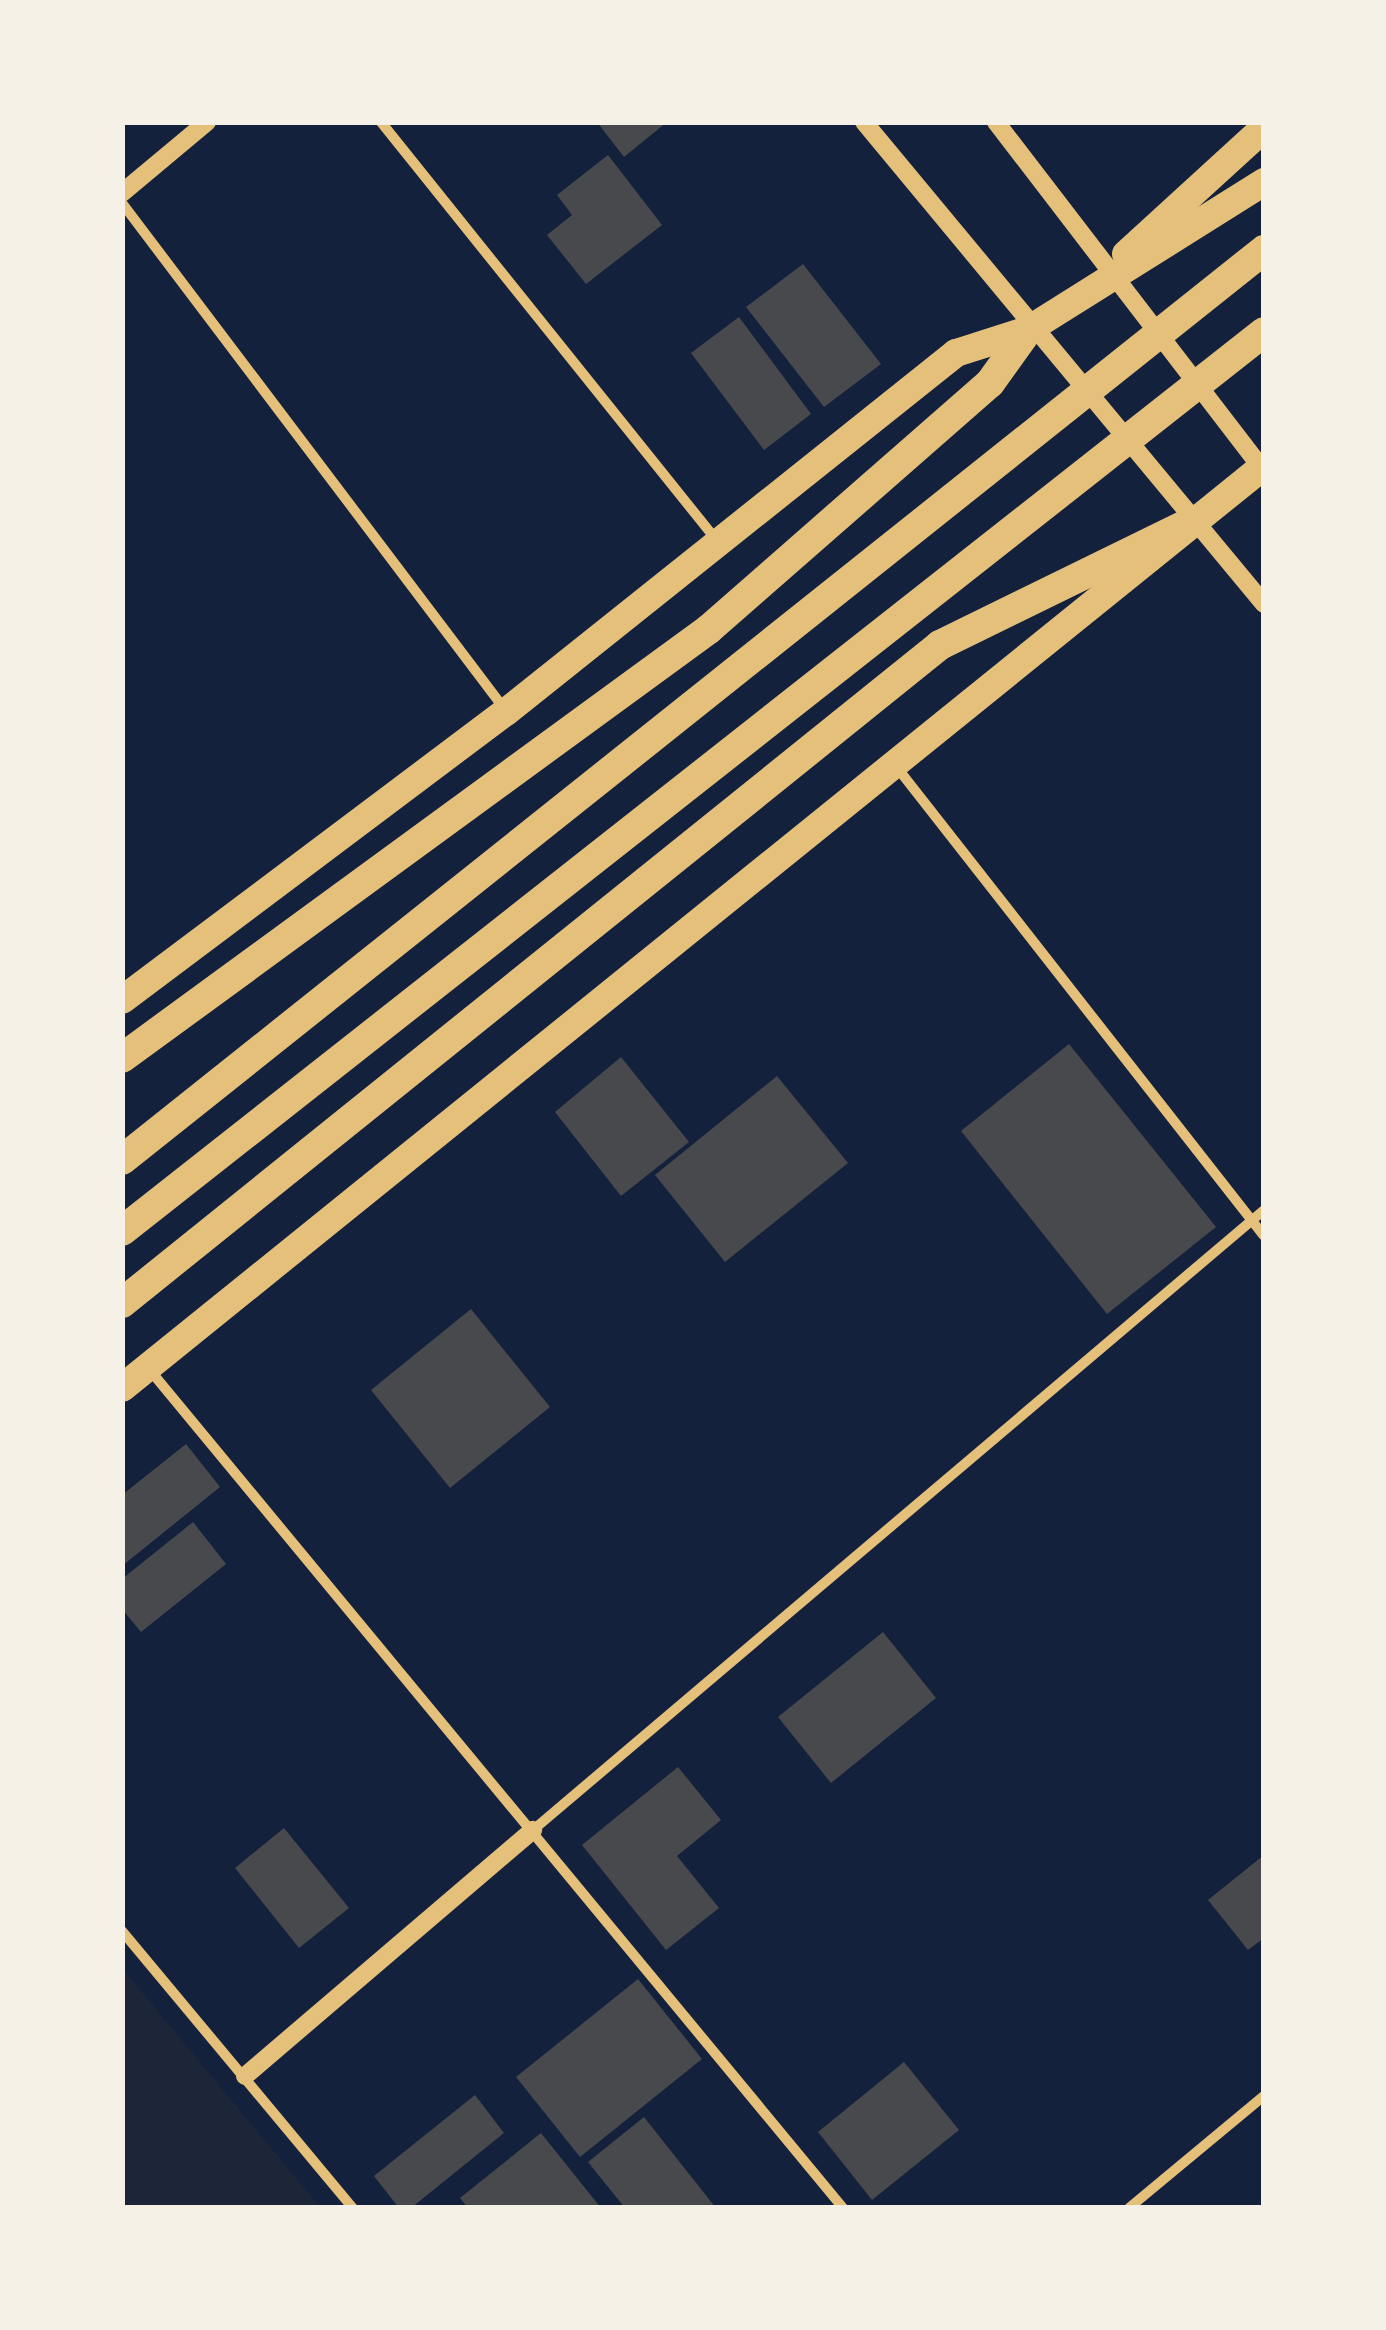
<!DOCTYPE html>
<html>
<head>
<meta charset="utf-8">
<style>
	body { margin:0 }
	#map { position:relative; width:1386px; height:2330px; overflow:hidden; background:#14213d; font-family:"PT Sans Narrow",sans-serif }
	div>[style] { position:absolute }
	[style*='--x'] { left:calc(var(--x)*1px); top:calc(var(--y)*1px); width:calc(var(--w)*1px); rotate:calc(var(--a)*1deg) }
	.green>* { inset:0; background:#1d2539 }
	.building>* { inset:0; background:#48494c }
	.minor>* { height:10px; margin:-5px; padding:0 5px; transform-origin:5px; border-radius:5px; background:#e5c07b }
	.tertiary>* { height:18px; margin:-9px; padding:0 9px; transform-origin:9px; border-radius:9px; background:#e5c07b }
	.trunk>* { height:28px; margin:-14px; padding:0 14px; transform-origin:14px; border-radius:14px; background:#e5c07b }
	.motorway>* { height:30px; margin:-15px; padding:0 15px; transform-origin:15px; border-radius:15px; background:#e5c07b }
	span { translate:-50% -50%; white-space:nowrap; text-align:center; line-height:1.15; -webkit-text-stroke:9px #f6f1e7; paint-order:stroke }
	.frame { position:absolute; inset:0; border:125px solid #f6f1e7; pointer-events:none }
</style>
</head>
<body>
<div id="map">
	<div class="green">
		<i style="clip-path:polygon(123px 1969px,320px 2207px,131px 2207px,123px 2198px)"></i>
	</div>
	<div class="building">
		<i style="clip-path:polygon(597px 122px,667px 122px,624px 157px)"></i>
		<i style="clip-path:polygon(608px 155px,662px 225px,586px 284px,547px 235px,572px 215px,557px 195px)"></i>
		<i style="clip-path:polygon(803px 264px,881px 364px,824px 407px,746px 307px)"></i>
		<i style="clip-path:polygon(739px 317px,811px 414px,764px 450px,691px 353px)"></i>
		<i style="clip-path:polygon(1069px 1044px,1216px 1227px,1107px 1314px,961px 1131px)"></i>
		<i style="clip-path:polygon(621px 1057px,689px 1142px,621px 1196px,555px 1112px)"></i>
		<i style="clip-path:polygon(777px 1076px,848px 1163px,725px 1262px,655px 1175px)"></i>
		<i style="clip-path:polygon(471px 1309px,550px 1407px,450px 1488px,371px 1390px)"></i>
		<i style="clip-path:polygon(186px 1444px,220px 1487px,122px 1566px,122px 1495px)"></i>
		<i style="clip-path:polygon(193px 1522px,226px 1564px,141px 1632px,122px 1609px,122px 1579px)"></i>
		<i style="clip-path:polygon(883px 1632px,936px 1698px,831px 1783px,778px 1717px)"></i>
		<i style="clip-path:polygon(678px 1767px,721px 1820px,677px 1856px,719px 1908px,666px 1950px,582px 1845px)"></i>
		<i style="clip-path:polygon(284px 1828px,349px 1908px,299px 1948px,235px 1868px)"></i>
		<i style="clip-path:polygon(1264px 1855px,1264px 1938px,1248px 1950px,1208px 1900px)"></i>
		<i style="clip-path:polygon(638px 1979px,702px 2059px,580px 2157px,516px 2077px)"></i>
		<i style="clip-path:polygon(904px 2062px,959px 2130px,872px 2200px,818px 2132px)"></i>
		<i style="clip-path:polygon(475px 2095px,504px 2133px,411px 2208px,399px 2208px,374px 2176px)"></i>
		<i style="clip-path:polygon(644px 2117px,716px 2208px,625px 2208px,588px 2162px)"></i>
		<i style="clip-path:polygon(541px 2133px,601px 2208px,468px 2208px,460px 2198px)"></i>
	</div>
	<div class="minor">
		<i style="--x:381;--y:122;--w:538;--a:51.26"></i>
		<i style="--x:122;--y:203;--w:637;--a:52.91"></i>
		<i style="--x:895;--y:765;--w:598;--a:51.92"></i>
		<i style="--x:149;--y:1369;--w:1089;--a:50.4"></i>
		<i style="--x:533;--y:1830;--w:959;--a:-40.3"></i>
		<i style="--x:122;--y:1931;--w:361;--a:50.2"></i>
		<i style="--x:1129;--y:2208;--w:175;--a:-39.7"></i>
	</div>
	<div class="tertiary">
		<i style="--x:864;--y:122;--w:626;--a:50.31"></i>
		<i style="--x:996;--y:122;--w:440;--a:52.5"></i>
		<i style="--x:122;--y:193;--w:111;--a:-39.9"></i>
		<i style="--x:245;--y:2076;--w:379;--a:-40.5"></i>
	</div>
	<div class="trunk">
		<i style="--x:1126;--y:254;--w:187;--a:-42.4"></i>
		<i style="--x:122;--y:1000;--w:480;--a:-36.9"></i>
		<i style="--x:506;--y:712;--w:576;--a:-38.58"></i>
		<i style="--x:956;--y:353;--w:76;--a:-17.7"></i>
		<i style="--x:1028;--y:330;--w:279;--a:-32.1"></i>
		<i style="--x:122;--y:1388;--w:1468;--a:-38.92"></i>
	</div>
	<div class="motorway">
		<i style="--x:122;--y:1058;--w:727;--a:-36.16"></i>
		<i style="--x:709;--y:629;--w:373;--a:-41.2"></i>
		<i style="--x:990;--y:383;--w:65;--a:-54.4"></i>
		<i style="--x:122;--y:1160;--w:1460;--a:-38.55"></i>
		<i style="--x:122;--y:1231;--w:1453;--a:-38.21"></i>
		<i style="--x:122;--y:1303;--w:1050;--a:-38.81"></i>
		<i style="--x:940;--y:645;--w:286;--a:-26.1"></i>
	</div>
	<div class="frame"></div>
</div>
</body>
</html>
